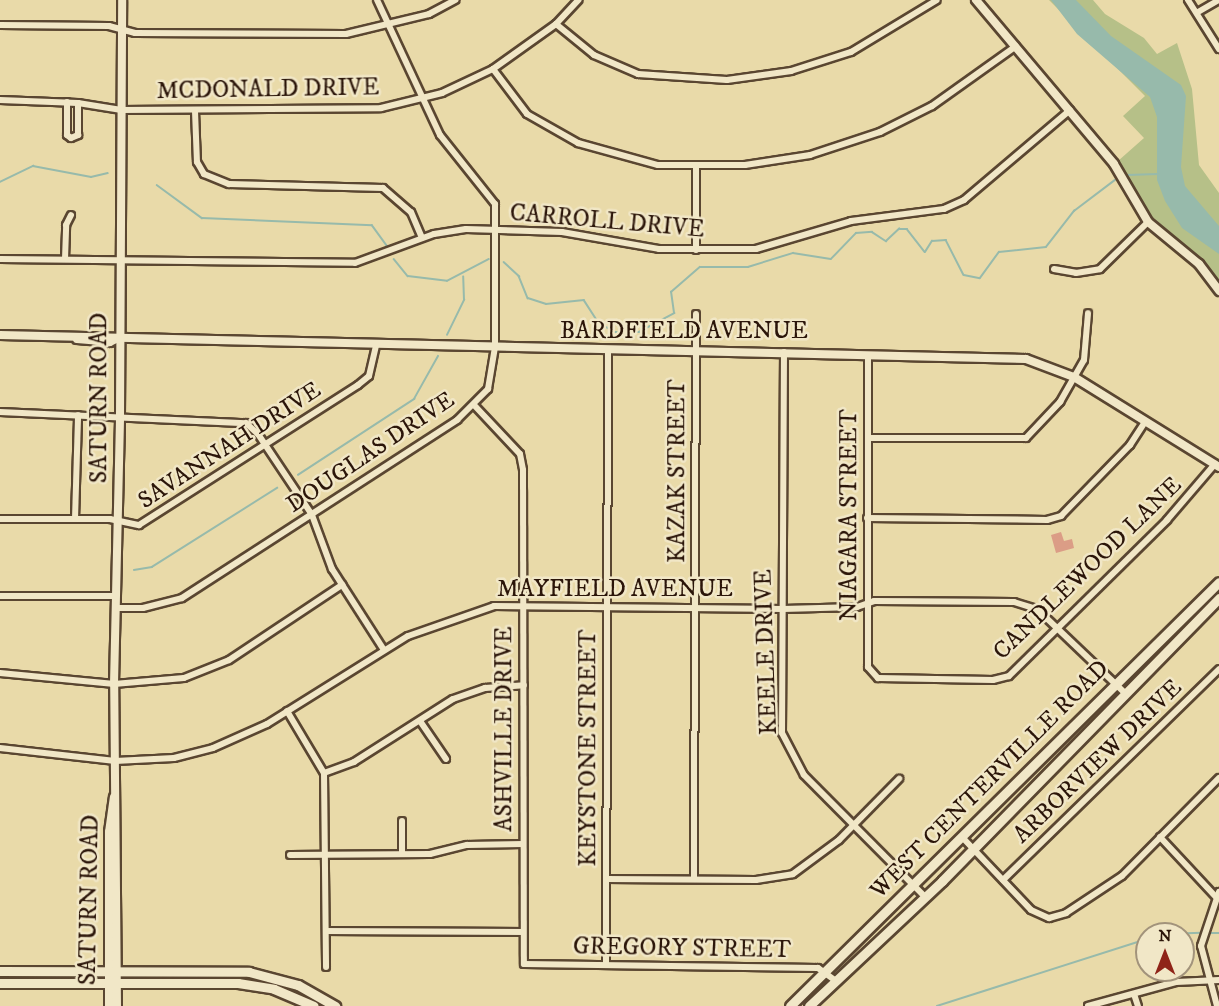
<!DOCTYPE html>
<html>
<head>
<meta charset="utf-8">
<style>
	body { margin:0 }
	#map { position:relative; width:1219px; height:1006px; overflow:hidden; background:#e9daa9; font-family:"IM FELL DW Pica",serif }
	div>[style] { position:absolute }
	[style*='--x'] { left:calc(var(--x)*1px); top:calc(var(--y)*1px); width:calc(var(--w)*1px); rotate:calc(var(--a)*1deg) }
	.green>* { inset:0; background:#b6c088 }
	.water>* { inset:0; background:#97baab }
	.stream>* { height:1.5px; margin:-0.75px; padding:0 0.75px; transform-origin:0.75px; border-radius:0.75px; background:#97baab }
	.building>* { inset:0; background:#db9d86 }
	.roads { filter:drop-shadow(2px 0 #5a4631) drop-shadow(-2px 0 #5a4631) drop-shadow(0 2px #5a4631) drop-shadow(0 -2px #5a4631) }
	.minor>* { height:6px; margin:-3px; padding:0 3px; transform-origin:3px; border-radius:3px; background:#f1e7c7 }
	.tertiary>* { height:8px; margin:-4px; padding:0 4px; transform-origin:4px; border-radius:4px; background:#f1e7c7 }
	.secondary>* { height:9px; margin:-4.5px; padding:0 4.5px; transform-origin:4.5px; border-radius:4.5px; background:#f1e7c7 }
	span { translate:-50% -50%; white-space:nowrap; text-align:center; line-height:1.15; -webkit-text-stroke:5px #f1e7c7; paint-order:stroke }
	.street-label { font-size:24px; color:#2b1509 }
	.north { position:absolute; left:1135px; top:922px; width:60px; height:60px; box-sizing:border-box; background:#f1e7c7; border:2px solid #a2937b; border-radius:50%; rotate:0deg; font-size:16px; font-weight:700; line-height:24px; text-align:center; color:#2b1509 }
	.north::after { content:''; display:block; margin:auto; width:21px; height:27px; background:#8f2418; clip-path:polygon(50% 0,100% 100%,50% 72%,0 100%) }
</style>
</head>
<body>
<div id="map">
	<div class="green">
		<i style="clip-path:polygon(1049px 0,1093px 0,1105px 14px,1144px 38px,1157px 54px,1177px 43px,1192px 89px,1199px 165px,1219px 193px,1219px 285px,1197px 257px,1149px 221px,1118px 161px,1144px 138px,1123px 116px,1145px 96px)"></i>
	</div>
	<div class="water">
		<i style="clip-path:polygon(1051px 0,1076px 0,1111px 36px,1181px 85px,1186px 96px,1181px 167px,1185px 186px,1219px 226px,1219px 254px,1182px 228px,1165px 201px,1157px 180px,1157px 117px,1150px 97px,1077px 34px)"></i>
	</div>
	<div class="stream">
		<i style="--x:1127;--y:175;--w:31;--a:-2"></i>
		<i style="--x:0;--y:182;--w:37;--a:-26"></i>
		<i style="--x:33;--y:166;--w:59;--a:10.7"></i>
		<i style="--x:91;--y:177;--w:17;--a:-13"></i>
		<i style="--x:157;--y:185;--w:56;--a:36.3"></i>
		<i style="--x:202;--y:218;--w:170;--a:2.4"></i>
		<i style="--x:372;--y:225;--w:27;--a:54"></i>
		<i style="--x:394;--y:259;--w:22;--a:51"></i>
		<i style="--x:408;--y:276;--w:39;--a:7"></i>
		<i style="--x:447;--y:281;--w:47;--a:-27.6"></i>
		<i style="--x:504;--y:262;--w:21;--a:43"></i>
		<i style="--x:519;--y:276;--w:24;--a:68"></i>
		<i style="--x:528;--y:298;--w:19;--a:18"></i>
		<i style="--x:546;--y:304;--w:38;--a:-6"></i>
		<i style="--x:584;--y:300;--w:27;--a:57"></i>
		<i style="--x:599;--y:323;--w:18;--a:29"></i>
		<i style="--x:615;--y:332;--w:24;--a:0"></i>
		<i style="--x:639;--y:332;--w:40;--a:-28"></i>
		<i style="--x:674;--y:313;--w:21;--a:-98"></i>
		<i style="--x:671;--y:292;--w:38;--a:-41"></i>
		<i style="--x:700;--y:267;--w:48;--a:0"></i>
		<i style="--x:748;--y:267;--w:47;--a:-17.3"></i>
		<i style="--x:793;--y:253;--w:38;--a:9"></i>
		<i style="--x:831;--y:259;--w:36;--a:-46"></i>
		<i style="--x:856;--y:233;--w:16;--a:-4"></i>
		<i style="--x:872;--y:232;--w:17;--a:33"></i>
		<i style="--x:886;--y:241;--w:18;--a:-43"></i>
		<i style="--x:899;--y:229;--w:8;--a:0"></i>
		<i style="--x:907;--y:229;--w:29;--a:52"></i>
		<i style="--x:925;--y:252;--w:13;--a:-58"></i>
		<i style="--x:932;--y:241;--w:14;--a:-4"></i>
		<i style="--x:946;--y:240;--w:39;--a:63"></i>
		<i style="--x:964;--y:275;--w:16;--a:11"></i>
		<i style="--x:980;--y:278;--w:32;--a:-54"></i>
		<i style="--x:999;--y:252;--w:47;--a:-6.1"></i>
		<i style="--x:1046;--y:247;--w:46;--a:-52.1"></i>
		<i style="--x:1074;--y:211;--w:51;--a:-37.1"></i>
		<i style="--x:447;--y:335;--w:39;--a:-64"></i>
		<i style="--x:464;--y:300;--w:23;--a:-92"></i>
		<i style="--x:298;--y:475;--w:139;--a:-33.2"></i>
		<i style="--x:414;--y:399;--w:49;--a:-60.8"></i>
		<i style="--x:134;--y:570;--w:18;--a:-9"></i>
		<i style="--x:152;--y:567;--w:148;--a:-32.3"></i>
		<i style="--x:1209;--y:933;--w:10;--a:0"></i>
		<i style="--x:1166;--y:934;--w:35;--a:-2"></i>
		<i style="--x:937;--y:1006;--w:220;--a:-17.7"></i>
	</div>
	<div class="building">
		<i style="clip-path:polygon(1061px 532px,1064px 541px,1072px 539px,1074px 548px,1056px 553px,1051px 535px)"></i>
	</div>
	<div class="roads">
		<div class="minor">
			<i style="--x:1188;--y:0;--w:58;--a:57.7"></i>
			<i style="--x:1198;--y:12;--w:24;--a:-30"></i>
			<i style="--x:556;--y:24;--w:49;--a:39.2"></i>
			<i style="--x:594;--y:55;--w:48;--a:23.4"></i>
			<i style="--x:638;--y:74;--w:89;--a:3.9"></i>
			<i style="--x:727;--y:80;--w:65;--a:-8"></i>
			<i style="--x:791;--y:71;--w:63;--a:-17.6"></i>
			<i style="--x:851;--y:52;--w:100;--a:-31.2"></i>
			<i style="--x:0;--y:25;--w:109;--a:0.5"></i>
			<i style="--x:109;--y:26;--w:27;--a:15"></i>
			<i style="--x:135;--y:33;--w:211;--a:0.3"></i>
			<i style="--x:346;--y:34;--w:85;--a:-13.5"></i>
			<i style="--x:429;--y:14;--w:30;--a:-28"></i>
			<i style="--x:493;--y:69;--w:56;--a:52.9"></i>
			<i style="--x:527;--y:114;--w:59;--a:29.6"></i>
			<i style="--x:578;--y:143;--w:83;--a:15.4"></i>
			<i style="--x:658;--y:165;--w:87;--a:0"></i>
			<i style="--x:745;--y:165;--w:66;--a:-8.7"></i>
			<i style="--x:810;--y:155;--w:74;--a:-18.2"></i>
			<i style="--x:880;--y:132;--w:58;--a:-26.6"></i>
			<i style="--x:932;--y:106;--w:103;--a:-35.5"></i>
			<i style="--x:0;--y:100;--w:78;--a:2.2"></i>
			<i style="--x:78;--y:103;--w:44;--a:9.2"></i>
			<i style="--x:121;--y:110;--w:260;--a:-0.4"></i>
			<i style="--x:381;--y:108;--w:63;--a:-13.8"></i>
			<i style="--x:442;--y:93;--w:56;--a:-25.2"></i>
			<i style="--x:493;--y:69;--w:77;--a:-35.5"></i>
			<i style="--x:556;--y:24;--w:33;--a:-47"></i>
			<i style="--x:67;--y:102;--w:33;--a:90"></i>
			<i style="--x:67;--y:135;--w:5;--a:37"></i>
			<i style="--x:71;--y:138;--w:8;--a:-23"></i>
			<i style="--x:78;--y:135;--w:32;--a:-90"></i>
			<i style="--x:195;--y:111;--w:51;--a:87.8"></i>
			<i style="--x:197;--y:162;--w:14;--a:60"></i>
			<i style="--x:204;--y:174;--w:27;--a:22"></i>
			<i style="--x:229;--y:184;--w:154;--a:1.5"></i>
			<i style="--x:383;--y:188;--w:37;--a:41"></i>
			<i style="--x:411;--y:212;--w:28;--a:67"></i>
			<i style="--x:696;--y:166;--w:84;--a:90"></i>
			<i style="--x:0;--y:259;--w:355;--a:0.6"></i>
			<i style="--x:355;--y:263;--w:84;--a:-20.2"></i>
			<i style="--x:434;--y:234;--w:32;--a:-9"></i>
			<i style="--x:466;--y:229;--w:96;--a:1.8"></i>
			<i style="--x:562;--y:232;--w:98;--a:9.9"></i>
			<i style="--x:659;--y:249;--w:97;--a:0"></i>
			<i style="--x:756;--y:249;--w:99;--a:-16.4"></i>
			<i style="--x:851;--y:221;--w:94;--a:-7.4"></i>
			<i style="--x:944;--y:209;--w:22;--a:-24"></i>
			<i style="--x:964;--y:200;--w:139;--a:-40.3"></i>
			<i style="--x:65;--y:259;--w:34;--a:-88"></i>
			<i style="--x:66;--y:225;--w:11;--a:-63"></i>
			<i style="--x:1054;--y:269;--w:22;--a:10"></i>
			<i style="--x:1076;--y:273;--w:24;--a:-9"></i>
			<i style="--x:1100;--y:269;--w:67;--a:-44.4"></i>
			<i style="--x:784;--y:352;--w:381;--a:90.3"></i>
			<i style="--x:782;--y:733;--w:47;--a:62.4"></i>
			<i style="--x:804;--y:775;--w:172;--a:45.2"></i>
			<i style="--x:868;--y:356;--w:311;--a:90"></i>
			<i style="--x:868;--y:667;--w:15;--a:48"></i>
			<i style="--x:878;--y:678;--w:115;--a:1"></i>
			<i style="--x:993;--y:680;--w:16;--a:-14"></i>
			<i style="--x:1009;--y:676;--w:222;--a:-44.6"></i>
			<i style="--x:1167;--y:520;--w:74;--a:-49.4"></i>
			<i style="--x:474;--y:405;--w:67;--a:46.8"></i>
			<i style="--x:520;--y:454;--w:16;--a:79"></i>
			<i style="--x:523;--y:470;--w:494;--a:89.9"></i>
			<i style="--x:524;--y:964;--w:294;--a:0.8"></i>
			<i style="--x:818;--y:968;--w:22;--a:36"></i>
			<i style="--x:0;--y:412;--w:246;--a:2.6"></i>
			<i style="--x:246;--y:423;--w:16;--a:43"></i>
			<i style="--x:258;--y:434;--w:97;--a:56.3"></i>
			<i style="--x:312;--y:515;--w:58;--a:69.7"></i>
			<i style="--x:332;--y:569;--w:96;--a:57.3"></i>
			<i style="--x:868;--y:438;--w:158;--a:0"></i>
			<i style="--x:1026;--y:438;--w:50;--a:-46.6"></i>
			<i style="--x:1060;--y:402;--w:48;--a:-60.3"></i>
			<i style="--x:1084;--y:360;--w:47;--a:-85.1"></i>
			<i style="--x:867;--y:518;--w:180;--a:0.6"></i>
			<i style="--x:1047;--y:520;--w:15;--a:-16"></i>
			<i style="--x:1061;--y:516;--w:99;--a:-45.8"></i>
			<i style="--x:1130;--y:445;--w:27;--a:-57"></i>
			<i style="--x:0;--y:519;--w:110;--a:0"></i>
			<i style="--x:110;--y:519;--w:30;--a:12"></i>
			<i style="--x:139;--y:525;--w:260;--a:-32.6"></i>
			<i style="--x:358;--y:385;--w:14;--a:-39"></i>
			<i style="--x:369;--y:376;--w:32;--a:-77"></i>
			<i style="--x:75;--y:519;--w:104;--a:-88.3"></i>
			<i style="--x:0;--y:596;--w:116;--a:0"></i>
			<i style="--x:116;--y:608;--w:27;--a:0"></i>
			<i style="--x:143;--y:608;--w:40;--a:-14.4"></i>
			<i style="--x:182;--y:598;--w:328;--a:-32.9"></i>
			<i style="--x:457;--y:420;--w:44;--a:-45"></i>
			<i style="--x:488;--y:389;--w:43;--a:-80.5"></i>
			<i style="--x:495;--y:347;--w:143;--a:-90"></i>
			<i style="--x:495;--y:204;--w:88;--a:-128.6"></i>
			<i style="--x:440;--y:135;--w:149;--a:-115"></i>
			<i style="--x:0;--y:673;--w:115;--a:5.5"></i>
			<i style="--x:114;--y:684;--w:70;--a:-4.9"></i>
			<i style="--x:184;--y:678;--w:48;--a:-21.8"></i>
			<i style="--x:229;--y:660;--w:136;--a:-33.6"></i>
			<i style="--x:287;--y:711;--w:72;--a:59.2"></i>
			<i style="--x:324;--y:773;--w:194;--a:89.4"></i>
			<i style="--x:420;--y:721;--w:46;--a:55.6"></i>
			<i style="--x:0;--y:748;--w:116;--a:6.4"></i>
			<i style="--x:115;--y:761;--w:59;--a:-2.9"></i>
			<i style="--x:174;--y:758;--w:40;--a:-14.4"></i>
			<i style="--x:213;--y:748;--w:59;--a:-24"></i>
			<i style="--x:267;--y:724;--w:166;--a:-32"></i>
			<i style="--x:408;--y:636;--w:91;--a:-19.2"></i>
			<i style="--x:494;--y:606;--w:289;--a:0.6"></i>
			<i style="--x:783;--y:609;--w:74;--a:-1.5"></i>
			<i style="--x:857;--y:607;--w:18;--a:-19"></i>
			<i style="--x:874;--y:601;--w:140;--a:0.4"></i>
			<i style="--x:1014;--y:602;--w:24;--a:17"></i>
			<i style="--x:1037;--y:609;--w:120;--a:43.7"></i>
			<i style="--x:324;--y:773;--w:32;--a:-20"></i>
			<i style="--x:354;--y:762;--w:117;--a:-32.5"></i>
			<i style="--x:453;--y:699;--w:34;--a:-19"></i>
			<i style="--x:485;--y:688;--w:39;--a:-4"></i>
			<i style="--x:402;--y:821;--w:33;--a:90"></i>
			<i style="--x:962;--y:837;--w:100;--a:46.6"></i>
			<i style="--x:1031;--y:910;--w:20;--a:24"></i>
			<i style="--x:1049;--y:918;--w:18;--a:-16"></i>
			<i style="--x:1066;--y:913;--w:67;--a:-33.5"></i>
			<i style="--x:1122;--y:876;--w:138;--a:-45.3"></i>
			<i style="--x:1160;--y:837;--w:82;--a:47"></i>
			<i style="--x:290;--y:855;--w:140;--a:-0.4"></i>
			<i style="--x:430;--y:854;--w:38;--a:-14"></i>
			<i style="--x:467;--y:845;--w:56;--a:-1"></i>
			<i style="--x:607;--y:879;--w:149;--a:0.4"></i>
			<i style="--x:756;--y:880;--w:37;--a:-9"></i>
			<i style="--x:793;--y:874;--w:57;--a:-36.5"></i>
			<i style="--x:839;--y:840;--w:86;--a:-45.5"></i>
			<i style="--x:694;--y:879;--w:565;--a:-89.8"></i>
			<i style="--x:1003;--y:880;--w:302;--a:-44.3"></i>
			<i style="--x:327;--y:931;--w:195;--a:0.3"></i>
			<i style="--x:606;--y:965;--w:614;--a:-89.81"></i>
			<i style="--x:1134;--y:994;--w:13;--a:72"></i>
			<i style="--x:1088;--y:1006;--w:91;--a:-15.3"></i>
			<i style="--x:1176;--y:982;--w:43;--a:-2.7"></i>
			<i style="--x:1217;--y:1006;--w:62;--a:-104.9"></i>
			<i style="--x:1201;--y:946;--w:57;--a:-71.6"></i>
		</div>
		<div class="tertiary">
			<i style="--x:976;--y:0;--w:214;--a:49.9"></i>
			<i style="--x:1114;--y:164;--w:67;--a:59.6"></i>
			<i style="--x:1148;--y:222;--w:66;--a:39.5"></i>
			<i style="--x:1199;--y:264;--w:34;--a:53"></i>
			<i style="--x:0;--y:335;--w:1026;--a:1.34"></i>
			<i style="--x:1026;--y:359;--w:51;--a:20.6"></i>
			<i style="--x:1074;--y:377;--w:171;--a:31.8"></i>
			<i style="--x:77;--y:339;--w:33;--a:5"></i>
			<i style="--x:110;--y:342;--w:9;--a:-27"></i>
			<i style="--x:109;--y:1006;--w:174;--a:-90"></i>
			<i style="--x:109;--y:832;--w:35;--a:-82"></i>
			<i style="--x:117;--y:1006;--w:322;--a:-90.5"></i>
			<i style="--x:114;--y:684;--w:268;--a:-88.7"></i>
			<i style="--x:120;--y:416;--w:416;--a:-89.7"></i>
		</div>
		<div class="secondary">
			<i style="--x:0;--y:971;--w:249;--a:0.2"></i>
			<i style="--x:249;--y:972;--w:51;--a:14.9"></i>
			<i style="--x:298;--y:985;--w:43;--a:29.6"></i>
			<i style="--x:0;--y:983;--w:238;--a:0"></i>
			<i style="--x:238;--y:983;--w:36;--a:9"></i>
			<i style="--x:274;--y:989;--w:43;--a:23"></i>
			<i style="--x:790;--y:1006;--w:603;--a:-44.66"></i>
			<i style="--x:809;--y:1006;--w:183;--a:-43.2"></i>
			<i style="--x:942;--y:881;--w:396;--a:-45.6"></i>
		</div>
	</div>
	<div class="street-label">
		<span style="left:268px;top:90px;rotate:-1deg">MCDONALD DRIVE</span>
		<span style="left:607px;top:222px;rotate:5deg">CARROLL DRIVE</span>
		<span style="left:684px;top:332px">BARDFIELD AVENUE</span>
		<span style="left:100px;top:398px;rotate:-90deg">SATURN ROAD</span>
		<span style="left:230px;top:446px;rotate:-33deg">SAVANNAH DRIVE</span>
		<span style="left:371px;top:453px;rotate:-34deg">DOUGLAS DRIVE</span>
		<span style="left:678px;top:471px;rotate:-90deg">KAZAK STREET</span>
		<span style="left:850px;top:515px;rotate:-90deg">NIAGARA STREET</span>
		<span style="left:1088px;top:569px;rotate:-44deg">CANDLEWOOD LANE</span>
		<span style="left:615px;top:590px">MAYFIELD AVENUE</span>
		<span style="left:767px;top:652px;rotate:-92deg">KEELE DRIVE</span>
		<span style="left:505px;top:729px;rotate:-90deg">ASHVILLE DRIVE</span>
		<span style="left:589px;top:748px;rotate:-90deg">KEYSTONE STREET</span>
		<span style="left:1098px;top:762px;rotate:-44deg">ARBORVIEW DRIVE</span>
		<span style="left:990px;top:780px;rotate:-45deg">WEST CENTERVILLE ROAD</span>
		<span style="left:90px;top:900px;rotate:-89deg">SATURN ROAD</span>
		<span style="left:682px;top:949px;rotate:1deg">GREGORY STREET</span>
	</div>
	<div class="north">N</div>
</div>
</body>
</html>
